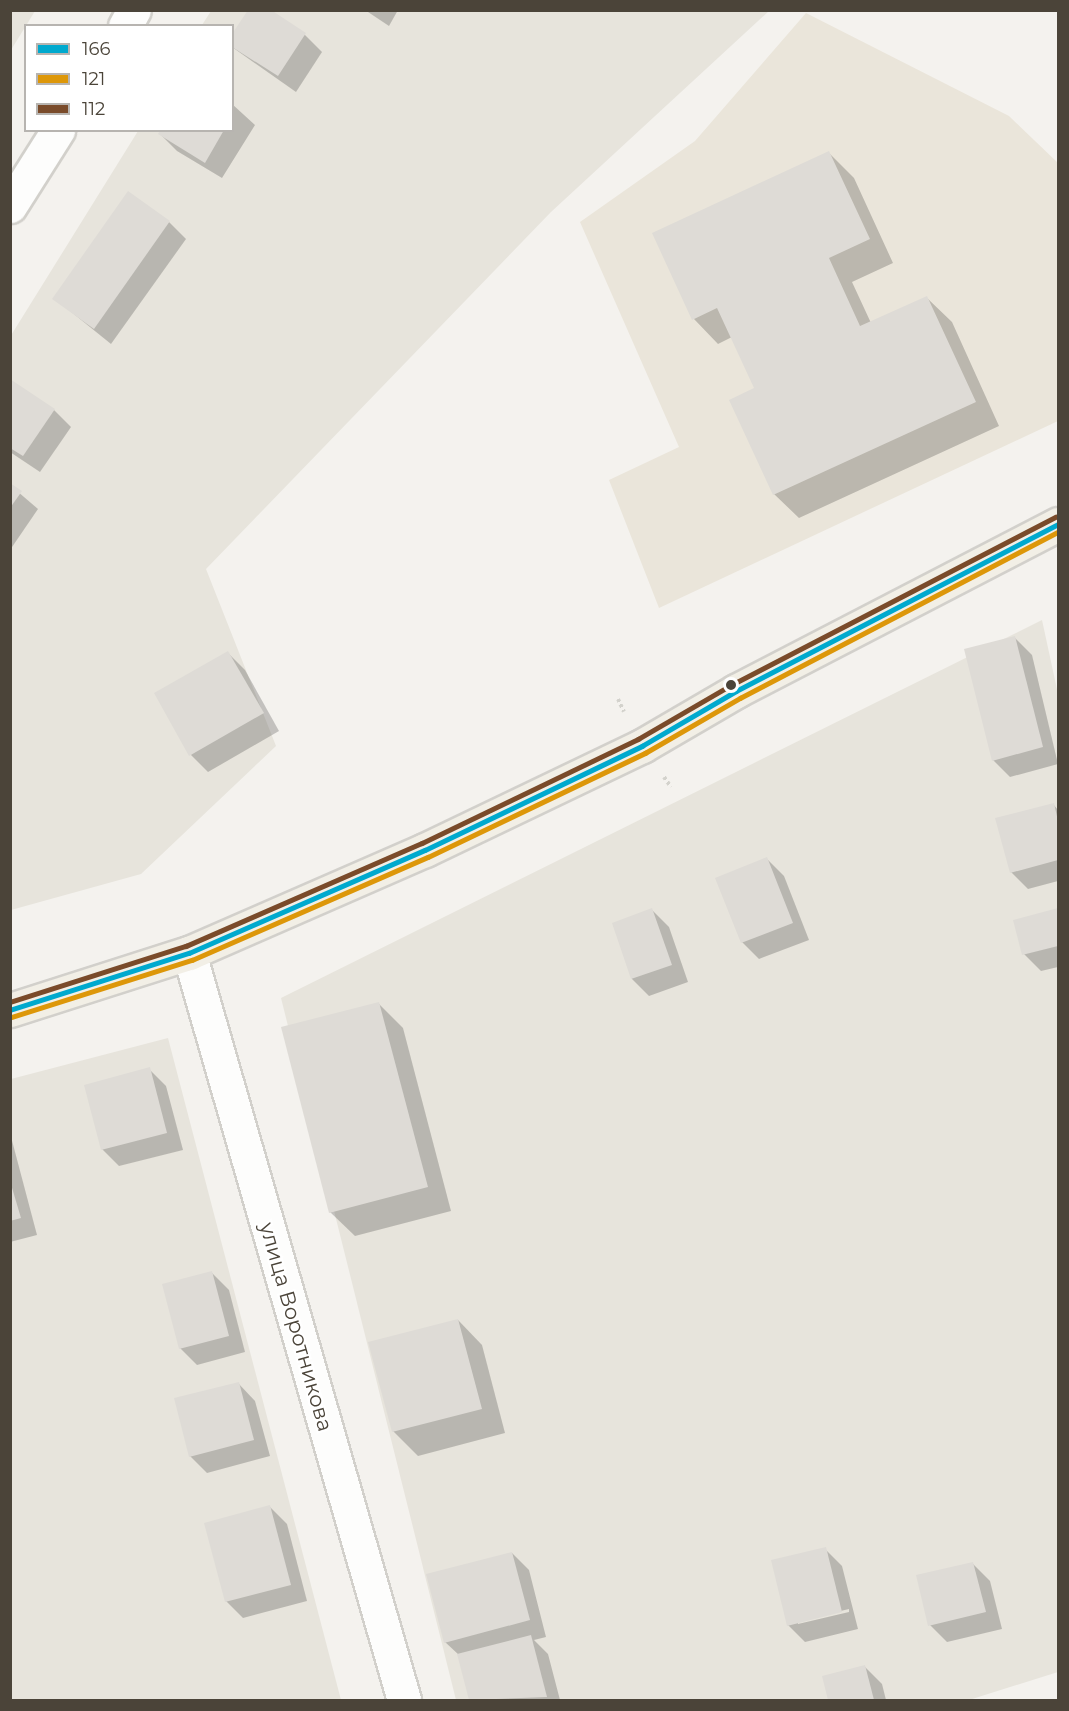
<!DOCTYPE html>
<html>
<head>
<meta charset="utf-8">
<style>
	body { margin:0 }
	#map { position:relative; width:1069px; height:1711px; overflow:hidden; background:#f4f2ee; font-family:Montserrat,sans-serif }
	div>[style] { position:absolute }
	[style*='--x'] { left:calc(var(--x)*1px); top:calc(var(--y)*1px); width:calc(var(--w)*1px); rotate:calc(var(--a)*1deg) }
	.residential>* { inset:0; background:#e7e4dc }
	.education>* { inset:0; background:#eae5da }
	.shadow>* { inset:0; background:#0003 }
	.building>* { inset:0; background:#dedbd6 }
	.path>* { height:4px; margin-top:-2px; transform-origin:0; background:repeating-linear-gradient(90deg,#d3d2cc 0 3px,transparent 0 6px) }
	.roads { filter:drop-shadow(2px 0 #d2d0cb) drop-shadow(-2px 0 #d2d0cb) drop-shadow(0 2px #d2d0cb) drop-shadow(0 -2px #d2d0cb) }
	.minor>* { height:33px; margin:-16.5px; padding:0 16.5px; transform-origin:16.5px; border-radius:16.5px; background:#fdfdfc }
	.major>* { height:33px; margin:-16.5px; padding:0 16.5px; transform-origin:16.5px; border-radius:16.5px; background:#f2efe6 }
	.bus-1>* { height:4.5px; margin:-2.25px; padding:0 2.25px; transform-origin:2.25px; border-radius:2.25px; background:#00a9ce }
	.bus-2>* { height:4.5px; margin:-2.25px; padding:0 2.25px; transform-origin:2.25px; border-radius:2.25px; background:#dd9709 }
	.bus-3>* { height:4.5px; margin:-2.25px; padding:0 2.25px; transform-origin:2.25px; border-radius:2.25px; background:#7a4b2a }
	.dots>* { width:16px; height:16px; translate:-50% -50%; box-sizing:border-box; border:3px solid #fff; border-radius:50% }
	span { translate:-50% -50%; white-space:nowrap; text-align:center; line-height:1.15; -webkit-text-stroke:4.5px #fff; paint-order:stroke }
	.street-label { font-size:21px; color:#4b4439 }
	.frame { position:absolute; inset:0; border:12px solid #4b4439; pointer-events:none }
	.legend { position:absolute; left:24px; top:24px; width:210px; height:108px; box-sizing:border-box; background:#fff; border:2px solid #b7b4b0; margin:0; padding:8px 10px; list-style:none; font-size:18px; color:#4b4439 }
	.legend li { display:flex; align-items:center; gap:12px; height:30px }
	.legend b { width:30px; border:2px solid #b7b4b0 }
</style>
</head>
<body>
<div id="map">
	<div class="residential">
		<i style="clip-path:polygon(11px 10px,35px 11px,11px 50px,10px 11px)"></i>
		<i style="clip-path:polygon(211px 11px,769px 11px,551px 212px,206px 569px,276px 746px,141px 874px,11px 910px,10px 337px,138px 131px,232px 130px,232px 26px,202px 25px)"></i>
		<i style="clip-path:polygon(1042px 620px,1058px 694px,1058px 1672px,969px 1700px,456px 1700px,281px 998px)"></i>
		<i style="clip-path:polygon(168px 1038px,341px 1700px,11px 1700px,11px 1079px)"></i>
	</div>
	<div class="education">
		<i style="clip-path:polygon(806px 13px,1009px 116px,1058px 163px,1058px 421px,659px 608px,609px 480px,679px 447px,580px 222px,695px 141px)"></i>
	</div>
	<div class="shadow">
		<i style="clip-path:polygon(268px 10px,305px 35px,322px 52px,296px 92px,232px 47px)"></i>
		<i style="clip-path:polygon(365px 10px,398px 10px,389px 26px)"></i>
		<i style="clip-path:polygon(232px 104px,255px 125px,222px 178px,177px 151px,160px 134px,162px 130px,232px 130px)"></i>
		<i style="clip-path:polygon(829px 153px,854px 178px,893px 263px,852px 282px,871px 323px,927px 298px,952px 322px,999px 426px,799px 518px,774px 494px,756px 389px,732px 337px,718px 344px,694px 319px,654px 234px)"></i>
		<i style="clip-path:polygon(169px 222px,186px 239px,111px 344px,54px 298px)"></i>
		<i style="clip-path:polygon(10px 381px,54px 410px,71px 427px,40px 472px,10px 452px)"></i>
		<i style="clip-path:polygon(10px 485px,38px 509px,10px 550px)"></i>
		<i style="clip-path:polygon(1015px 638px,1032px 655px,1058px 764px,1010px 777px,993px 760px)"></i>
		<i style="clip-path:polygon(228px 653px,245px 670px,279px 731px,208px 772px,191px 755px)"></i>
		<i style="clip-path:polygon(1053px 804px,1058px 810px,1058px 881px,1028px 889px,1011px 872px)"></i>
		<i style="clip-path:polygon(767px 859px,784px 876px,809px 940px,759px 959px,742px 942px)"></i>
		<i style="clip-path:polygon(652px 910px,669px 927px,688px 982px,649px 996px,632px 979px,613px 924px)"></i>
		<i style="clip-path:polygon(1058px 910px,1058px 967px,1041px 971px,1024px 954px,1015px 921px)"></i>
		<i style="clip-path:polygon(379px 1004px,403px 1028px,451px 1211px,355px 1236px,330px 1212px)"></i>
		<i style="clip-path:polygon(149px 1069px,166px 1086px,183px 1150px,119px 1166px,102px 1149px)"></i>
		<i style="clip-path:polygon(10px 1133px,37px 1235px,10px 1242px)"></i>
		<i style="clip-path:polygon(212px 1273px,229px 1290px,245px 1352px,197px 1365px,180px 1348px)"></i>
		<i style="clip-path:polygon(458px 1320px,482px 1345px,505px 1433px,418px 1456px,393px 1431px)"></i>
		<i style="clip-path:polygon(238px 1383px,255px 1401px,270px 1456px,207px 1473px,190px 1456px)"></i>
		<i style="clip-path:polygon(270px 1507px,287px 1524px,307px 1601px,243px 1618px,226px 1601px)"></i>
		<i style="clip-path:polygon(evenodd,825px 1549px,842px 1566px,858px 1629px,805px 1642px,788px 1625px,825px 1549px,849px 1609px,849px 1612px,798px 1624px,798px 1621px,849px 1609px)"></i>
		<i style="clip-path:polygon(512px 1553px,529px 1570px,546px 1637px,534px 1640px,548px 1654px,560px 1700px,470px 1700px,459px 1655px,445px 1642px)"></i>
		<i style="clip-path:polygon(973px 1564px,990px 1581px,1002px 1629px,947px 1642px,930px 1625px)"></i>
		<i style="clip-path:polygon(865px 1667px,882px 1684px,886px 1700px,829px 1700px,823px 1677px)"></i>
	</div>
	<div class="building">
		<i style="clip-path:polygon(248px 10px,271px 10px,306px 33px,278px 76px,232px 47px,232px 34px)"></i>
		<i style="clip-path:polygon(160px 130px,224px 130px,205px 163px,158px 134px)"></i>
		<i style="clip-path:polygon(829px 151px,870px 239px,829px 258px,860px 326px,927px 296px,976px 402px,773px 495px,729px 400px,754px 388px,717px 308px,692px 320px,652px 233px)"></i>
		<i style="clip-path:polygon(128px 191px,170px 221px,94px 329px,52px 299px)"></i>
		<i style="clip-path:polygon(10px 379px,55px 409px,23px 456px,10px 448px)"></i>
		<i style="clip-path:polygon(10px 483px,22px 491px,10px 508px)"></i>
		<i style="clip-path:polygon(1015px 636px,1043px 747px,992px 761px,964px 649px)"></i>
		<i style="clip-path:polygon(228px 651px,264px 713px,189px 756px,154px 693px)"></i>
		<i style="clip-path:polygon(1054px 803px,1058px 821px,1058px 860px,1010px 873px,995px 818px)"></i>
		<i style="clip-path:polygon(767px 857px,793px 923px,741px 943px,715px 878px)"></i>
		<i style="clip-path:polygon(652px 908px,672px 965px,631px 979px,612px 923px)"></i>
		<i style="clip-path:polygon(1058px 908px,1058px 946px,1022px 955px,1013px 920px)"></i>
		<i style="clip-path:polygon(379px 1002px,428px 1187px,329px 1213px,281px 1027px)"></i>
		<i style="clip-path:polygon(150px 1067px,167px 1133px,101px 1150px,84px 1085px)"></i>
		<i style="clip-path:polygon(10px 1181px,21px 1218px,10px 1221px)"></i>
		<i style="clip-path:polygon(212px 1271px,229px 1336px,179px 1349px,162px 1284px)"></i>
		<i style="clip-path:polygon(458px 1319px,482px 1409px,392px 1432px,368px 1342px)"></i>
		<i style="clip-path:polygon(239px 1382px,254px 1440px,189px 1457px,174px 1398px)"></i>
		<i style="clip-path:polygon(270px 1505px,291px 1585px,225px 1602px,204px 1523px)"></i>
		<i style="clip-path:polygon(826px 1547px,842px 1612px,787px 1626px,771px 1560px)"></i>
		<i style="clip-path:polygon(512px 1552px,530px 1620px,444px 1643px,426px 1574px)"></i>
		<i style="clip-path:polygon(973px 1562px,986px 1612px,928px 1626px,916px 1575px)"></i>
		<i style="clip-path:polygon(531px 1635px,547px 1697px,469px 1700px,457px 1654px)"></i>
		<i style="clip-path:polygon(865px 1665px,874px 1700px,828px 1700px,822px 1676px)"></i>
	</div>
	<div class="path">
		<i style="--x:618;--y:699;--w:14;--a:65"></i>
		<i style="--x:664;--y:777;--w:12;--a:55"></i>
	</div>
	<div class="roads">
		<div class="minor">
			<i style="--x:125;--y:26;--w:18;--a:-61"></i>
			<i style="--x:10;--y:206;--w:90;--a:-57.7"></i>
			<i style="--x:189;--y:953;--w:777;--a:73.94"></i>
		</div>
		<div class="major">
			<i style="--x:10;--y:1010;--w:188;--a:-17.7"></i>
			<i style="--x:189;--y:953;--w:257;--a:-23.6"></i>
			<i style="--x:425;--y:850;--w:241;--a:-25.6"></i>
			<i style="--x:642;--y:746;--w:109;--a:-30.3"></i>
			<i style="--x:736;--y:691;--w:363;--a:-27.4"></i>
		</div>
	</div>
	<div class="bus-1">
		<i style="--x:10;--y:1010;--w:188;--a:-17.7"></i>
		<i style="--x:189;--y:953;--w:257;--a:-23.6"></i>
		<i style="--x:425;--y:850;--w:241;--a:-25.6"></i>
		<i style="--x:642;--y:746;--w:109;--a:-30.3"></i>
		<i style="--x:736;--y:691;--w:363;--a:-27.4"></i>
	</div>
	<div class="bus-2">
		<i style="--x:12;--y:1017;--w:189;--a:-17.6"></i>
		<i style="--x:192;--y:960;--w:257;--a:-23.6"></i>
		<i style="--x:428;--y:857;--w:241;--a:-25.6"></i>
		<i style="--x:645;--y:753;--w:110;--a:-30.1"></i>
		<i style="--x:740;--y:698;--w:359;--a:-27.6"></i>
	</div>
	<div class="bus-3">
		<i style="--x:10;--y:1002;--w:185;--a:-17.7"></i>
		<i style="--x:186;--y:946;--w:257;--a:-23.6"></i>
		<i style="--x:422;--y:843;--w:240;--a:-25.7"></i>
		<i style="--x:638;--y:739;--w:110;--a:-30.1"></i>
		<i style="--x:733;--y:684;--w:363;--a:-27.4"></i>
	</div>
	<div class="dots">
		<i style="left:731px;top:685px;background:#4b4439"></i>
	</div>
	<div class="street-label">
		<span style="left:296px;top:1327px;rotate:74deg">улица Воротникова</span>
	</div>
	<div class="frame"></div>
	<ul class="legend">
	<li><b style="height:8px;background:#00a9ce"></b>166</li>
	<li><b style="height:8px;background:#dd9709"></b>121</li>
	<li><b style="height:8px;background:#7a4b2a"></b>112</li>
	</ul>
</div>
</body>
</html>
